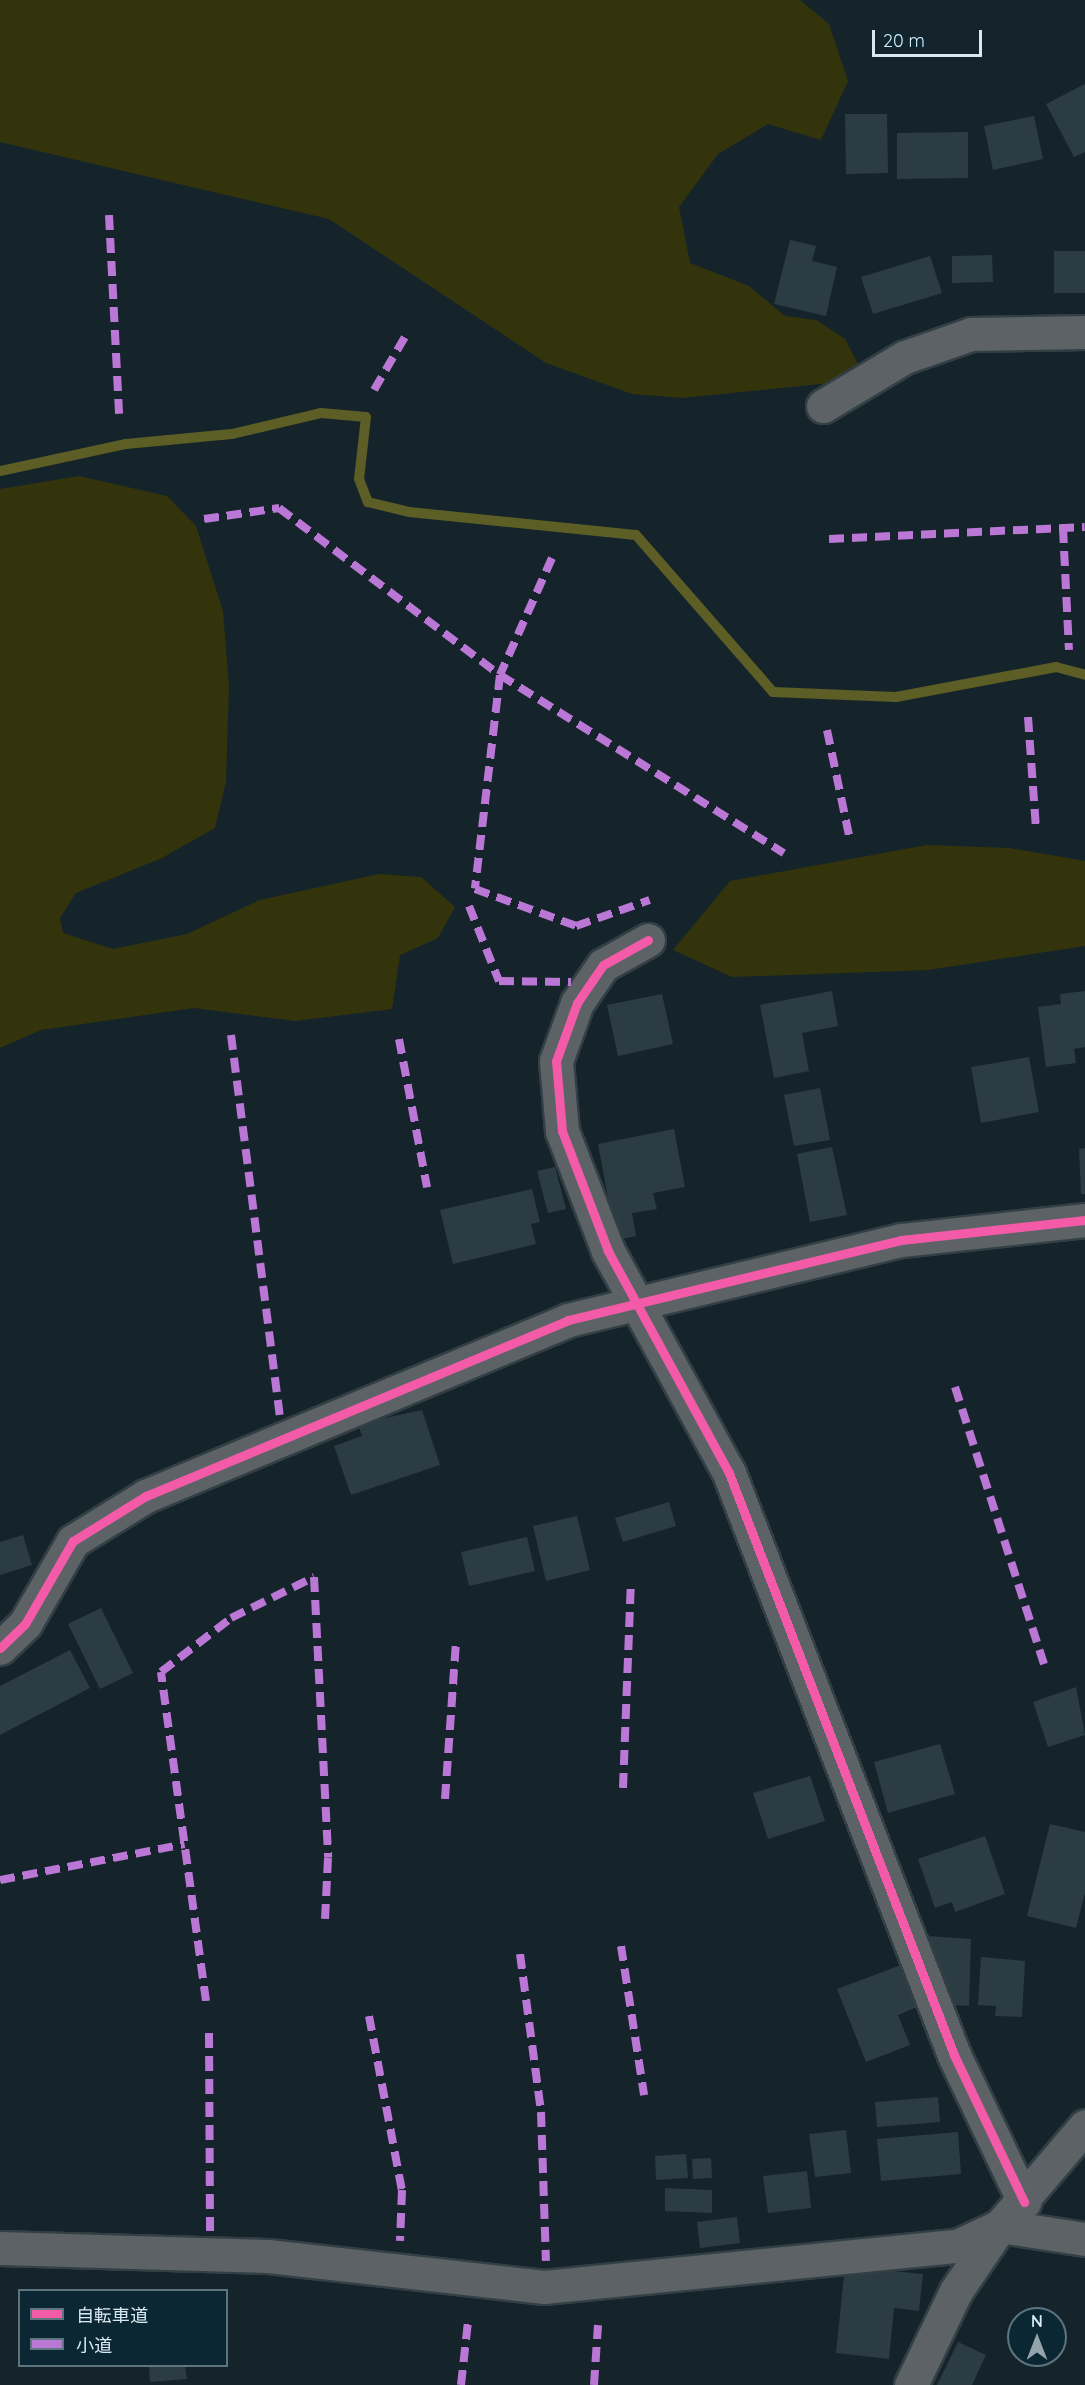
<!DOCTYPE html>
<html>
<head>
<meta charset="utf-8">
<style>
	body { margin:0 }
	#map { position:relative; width:1085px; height:2385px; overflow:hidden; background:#15242b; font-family:Quicksand,"Noto Sans JP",sans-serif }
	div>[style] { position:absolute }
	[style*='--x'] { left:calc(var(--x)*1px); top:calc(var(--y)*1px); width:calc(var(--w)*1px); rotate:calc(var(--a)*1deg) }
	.green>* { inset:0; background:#33340b }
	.stream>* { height:10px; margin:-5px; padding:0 5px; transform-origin:5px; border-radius:5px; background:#5d5d26 }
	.building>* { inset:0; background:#2b3c43 }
	.roads { filter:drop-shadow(2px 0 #323f45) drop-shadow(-2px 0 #323f45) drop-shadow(0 2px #323f45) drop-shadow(0 -2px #323f45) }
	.minor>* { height:33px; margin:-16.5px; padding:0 16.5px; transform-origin:16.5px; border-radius:16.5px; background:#5c6265 }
	.quiet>* { height:8px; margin-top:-4px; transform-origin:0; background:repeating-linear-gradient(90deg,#ba77d6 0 15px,transparent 0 23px) }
	.cycleway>* { height:9px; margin:-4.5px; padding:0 4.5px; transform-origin:4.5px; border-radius:4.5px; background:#f35aa7 }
	span { translate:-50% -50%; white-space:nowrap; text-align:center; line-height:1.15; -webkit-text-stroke:5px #0c2734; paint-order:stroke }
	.legend { position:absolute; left:18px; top:2289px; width:210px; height:78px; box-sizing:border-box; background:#0c2734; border:2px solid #5e7580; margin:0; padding:8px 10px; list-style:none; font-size:18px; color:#d9e9f1 }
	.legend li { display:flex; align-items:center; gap:12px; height:30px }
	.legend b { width:30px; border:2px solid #5e7580 }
	.north { position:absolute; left:1007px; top:2307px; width:60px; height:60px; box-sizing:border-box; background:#0c2734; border:2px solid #5e7580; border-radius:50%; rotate:0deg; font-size:16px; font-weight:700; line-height:24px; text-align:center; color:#d9e9f1 }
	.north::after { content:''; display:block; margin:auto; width:21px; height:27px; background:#94a4ac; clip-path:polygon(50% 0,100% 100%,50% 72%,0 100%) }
	.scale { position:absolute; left:872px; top:30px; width:110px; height:27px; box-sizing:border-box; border:3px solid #d9e9f1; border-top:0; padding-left:8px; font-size:18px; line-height:21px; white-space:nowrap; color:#d9e9f1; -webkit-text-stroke:4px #0c2734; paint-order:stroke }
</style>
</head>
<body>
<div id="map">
	<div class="green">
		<i style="clip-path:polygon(0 0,800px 0,829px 24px,848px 81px,821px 140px,768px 124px,718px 154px,679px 207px,690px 263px,749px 286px,785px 316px,816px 320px,845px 339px,859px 366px,830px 383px,682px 398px,632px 394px,546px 363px,329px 219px,0 142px)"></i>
		<i style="clip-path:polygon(79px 476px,167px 496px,196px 526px,223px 611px,229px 686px,226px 782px,215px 828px,162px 858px,76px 893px,60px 918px,63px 933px,113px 949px,187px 934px,260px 900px,379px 874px,421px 877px,455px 907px,438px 938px,400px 955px,392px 1009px,295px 1021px,194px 1008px,41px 1030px,0 1048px,0 489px)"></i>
		<i style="clip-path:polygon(927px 845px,1010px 848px,1085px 861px,1085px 946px,928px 970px,732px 977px,673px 950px,730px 881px)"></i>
	</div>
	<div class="stream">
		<i style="--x:0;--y:471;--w:129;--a:-12.1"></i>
		<i style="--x:126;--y:444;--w:106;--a:-5.4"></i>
		<i style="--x:232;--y:434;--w:91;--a:-13.3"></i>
		<i style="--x:321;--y:413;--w:45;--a:5.1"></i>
		<i style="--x:366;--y:417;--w:62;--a:96.4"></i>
		<i style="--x:359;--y:479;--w:25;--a:69"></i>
		<i style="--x:368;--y:502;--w:42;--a:13.7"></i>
		<i style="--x:409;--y:512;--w:228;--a:5.8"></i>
		<i style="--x:636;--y:535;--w:208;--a:48.9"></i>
		<i style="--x:773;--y:692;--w:123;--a:2.3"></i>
		<i style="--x:896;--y:697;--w:163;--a:-10.6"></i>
		<i style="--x:1056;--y:667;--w:30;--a:15"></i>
	</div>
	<div class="building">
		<i style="clip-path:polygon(1085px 84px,1085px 152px,1074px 157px,1046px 104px)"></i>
		<i style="clip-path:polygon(845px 114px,887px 114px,888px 173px,846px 174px)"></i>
		<i style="clip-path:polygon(1034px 116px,1043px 159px,993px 170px,984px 126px)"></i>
		<i style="clip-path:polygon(968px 132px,968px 178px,897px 179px,897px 133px)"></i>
		<i style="clip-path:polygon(790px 240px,816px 246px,812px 261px,837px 267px,826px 316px,774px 304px)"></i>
		<i style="clip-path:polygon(1054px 251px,1085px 251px,1085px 293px,1054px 293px)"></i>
		<i style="clip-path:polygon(992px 255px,993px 282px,952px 283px,952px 256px)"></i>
		<i style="clip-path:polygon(930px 256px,942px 293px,873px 314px,861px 277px)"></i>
		<i style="clip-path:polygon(832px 991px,838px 1026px,802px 1033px,809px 1071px,774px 1078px,760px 1005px)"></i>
		<i style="clip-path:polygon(1085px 991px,1085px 1047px,1074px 1049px,1076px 1063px,1046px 1067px,1038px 1007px,1061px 1004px,1060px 994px)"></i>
		<i style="clip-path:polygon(662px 994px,673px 1044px,618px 1056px,607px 1005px)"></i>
		<i style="clip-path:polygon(1029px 1057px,1039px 1112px,981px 1123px,971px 1067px)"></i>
		<i style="clip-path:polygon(820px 1088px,830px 1140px,794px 1146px,784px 1095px)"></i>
		<i style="clip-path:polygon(674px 1129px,685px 1187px,653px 1193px,657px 1209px,632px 1213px,636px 1236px,616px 1240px,598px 1144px)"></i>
		<i style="clip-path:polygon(832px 1147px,847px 1215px,810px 1222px,797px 1154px)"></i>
		<i style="clip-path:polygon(1085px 1148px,1085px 1194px,1081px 1194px,1079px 1149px)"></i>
		<i style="clip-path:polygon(555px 1167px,566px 1209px,548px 1213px,537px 1171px)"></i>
		<i style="clip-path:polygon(532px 1189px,540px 1222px,531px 1224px,536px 1244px,453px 1264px,440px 1210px)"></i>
		<i style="clip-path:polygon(422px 1410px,440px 1465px,351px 1495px,334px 1446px,362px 1436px,358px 1424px)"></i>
		<i style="clip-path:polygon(669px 1502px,676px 1526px,623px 1542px,615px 1518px)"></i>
		<i style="clip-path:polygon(577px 1516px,590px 1570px,546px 1581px,533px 1526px)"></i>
		<i style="clip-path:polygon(23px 1535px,32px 1565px,0 1575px,0 1542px)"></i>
		<i style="clip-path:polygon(527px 1537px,535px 1571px,469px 1586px,461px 1552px)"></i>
		<i style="clip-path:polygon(101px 1608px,133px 1673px,100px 1689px,68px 1624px)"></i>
		<i style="clip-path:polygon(70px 1650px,90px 1688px,0 1735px,0 1686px)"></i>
		<i style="clip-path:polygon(1076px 1687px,1085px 1735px,1048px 1747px,1033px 1702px)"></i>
		<i style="clip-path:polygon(940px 1744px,955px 1794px,888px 1813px,874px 1762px)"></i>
		<i style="clip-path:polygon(810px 1776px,825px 1821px,768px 1839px,753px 1793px)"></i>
		<i style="clip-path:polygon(1050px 1824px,1085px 1832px,1085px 1893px,1076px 1928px,1027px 1916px)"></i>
		<i style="clip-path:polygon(985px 1836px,1005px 1894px,955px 1912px,952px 1902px,935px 1908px,918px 1859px)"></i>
		<i style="clip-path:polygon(928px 1936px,971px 1939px,969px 2006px,954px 2005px)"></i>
		<i style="clip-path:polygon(981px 1957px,1025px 1961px,1022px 2017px,995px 2016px,996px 2006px,978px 2005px)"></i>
		<i style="clip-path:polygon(901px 1965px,917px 2007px,898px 2015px,910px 2045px,866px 2062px,837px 1989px)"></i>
		<i style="clip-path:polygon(938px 2097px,940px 2122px,877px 2127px,875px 2102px)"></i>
		<i style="clip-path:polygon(846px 2130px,851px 2173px,815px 2177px,809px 2134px)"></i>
		<i style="clip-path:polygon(958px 2132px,961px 2174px,881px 2181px,877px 2139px)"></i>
		<i style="clip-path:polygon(686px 2154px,688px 2178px,656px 2180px,655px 2156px)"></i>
		<i style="clip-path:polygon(711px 2158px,712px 2178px,693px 2179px,692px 2159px)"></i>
		<i style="clip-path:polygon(807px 2171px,811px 2208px,768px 2213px,763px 2176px)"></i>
		<i style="clip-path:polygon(665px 2188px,712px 2190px,712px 2213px,665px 2211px)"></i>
		<i style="clip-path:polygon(737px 2217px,740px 2243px,700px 2248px,697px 2222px)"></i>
		<i style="clip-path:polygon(845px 2266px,923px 2274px,919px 2311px,894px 2308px,889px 2359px,836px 2353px)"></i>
		<i style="clip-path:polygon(958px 2342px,986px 2355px,972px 2385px,937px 2385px)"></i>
		<i style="clip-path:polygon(149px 2366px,185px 2366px,187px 2379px,150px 2382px)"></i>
	</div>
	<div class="roads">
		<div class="minor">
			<i style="--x:823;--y:406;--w:96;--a:-30.9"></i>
			<i style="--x:905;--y:357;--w:70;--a:-19.2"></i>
			<i style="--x:971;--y:334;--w:114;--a:-1"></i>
			<i style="--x:648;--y:940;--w:51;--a:150.9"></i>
			<i style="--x:603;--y:965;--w:46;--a:124.4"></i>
			<i style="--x:577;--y:1003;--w:62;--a:109.9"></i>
			<i style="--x:556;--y:1061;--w:70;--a:85.1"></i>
			<i style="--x:562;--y:1131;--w:129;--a:69"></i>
			<i style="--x:608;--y:1251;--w:253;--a:61.4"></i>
			<i style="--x:729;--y:1473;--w:624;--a:68.86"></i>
			<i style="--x:954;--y:2055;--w:163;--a:64.5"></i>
			<i style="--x:0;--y:1648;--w:35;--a:-44"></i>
			<i style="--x:25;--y:1624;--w:96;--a:-60"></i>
			<i style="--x:73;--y:1541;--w:86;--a:-31.7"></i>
			<i style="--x:146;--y:1496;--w:457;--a:-22.6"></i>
			<i style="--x:568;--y:1320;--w:342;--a:-13.5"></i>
			<i style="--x:901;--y:1240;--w:185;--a:-6.2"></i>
			<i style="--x:0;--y:2248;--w:268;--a:1.7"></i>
			<i style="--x:268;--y:2256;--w:278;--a:6.4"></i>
			<i style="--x:544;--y:2287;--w:415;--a:-5.7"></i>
			<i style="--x:957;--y:2246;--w:47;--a:-24.9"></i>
			<i style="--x:1000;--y:2226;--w:86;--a:8.7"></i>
			<i style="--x:911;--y:2385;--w:104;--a:-64.4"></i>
			<i style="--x:956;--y:2291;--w:78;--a:-55.9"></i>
			<i style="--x:1000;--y:2226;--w:131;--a:-49.6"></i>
		</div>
	</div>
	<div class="quiet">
		<i style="--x:109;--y:215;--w:199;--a:87.1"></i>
		<i style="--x:374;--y:390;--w:61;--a:-59.7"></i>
		<i style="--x:204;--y:519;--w:76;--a:-8.3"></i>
		<i style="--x:279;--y:508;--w:277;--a:37.1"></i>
		<i style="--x:500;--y:675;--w:335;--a:32.1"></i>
		<i style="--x:1063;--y:528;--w:122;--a:87.2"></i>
		<i style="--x:829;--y:539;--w:256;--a:-2.7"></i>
		<i style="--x:552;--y:558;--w:128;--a:114"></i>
		<i style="--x:500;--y:675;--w:215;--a:96.7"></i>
		<i style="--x:475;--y:889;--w:108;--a:20.1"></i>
		<i style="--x:576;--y:926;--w:78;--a:-19.4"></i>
		<i style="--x:1028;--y:717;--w:112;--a:85.9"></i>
		<i style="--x:827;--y:730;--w:112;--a:78.2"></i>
		<i style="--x:469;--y:906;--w:81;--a:68.2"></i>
		<i style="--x:499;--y:981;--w:72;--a:0.8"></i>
		<i style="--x:231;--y:1035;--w:387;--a:82.7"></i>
		<i style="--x:399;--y:1039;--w:151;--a:79.3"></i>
		<i style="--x:955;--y:1387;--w:297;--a:72.2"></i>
		<i style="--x:623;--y:1788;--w:205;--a:-87.8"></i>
		<i style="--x:445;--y:1799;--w:158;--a:-86"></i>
		<i style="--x:0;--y:1880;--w:188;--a:-11"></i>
		<i style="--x:621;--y:1946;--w:151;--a:81.2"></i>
		<i style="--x:520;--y:1954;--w:159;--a:82.4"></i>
		<i style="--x:541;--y:2112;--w:149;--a:88.1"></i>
		<i style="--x:206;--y:2001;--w:332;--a:-97.8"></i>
		<i style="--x:161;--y:1672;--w:88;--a:-37.6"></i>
		<i style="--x:231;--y:1618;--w:93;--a:-26.3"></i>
		<i style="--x:314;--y:1577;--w:281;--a:87.1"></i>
		<i style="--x:328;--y:1858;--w:61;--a:92.8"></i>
		<i style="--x:369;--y:2016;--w:177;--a:79.3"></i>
		<i style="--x:402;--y:2190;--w:51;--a:92.2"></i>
		<i style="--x:209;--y:2033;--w:198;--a:89.7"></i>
		<i style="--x:461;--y:2385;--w:63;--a:-83.7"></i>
		<i style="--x:594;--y:2385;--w:60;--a:-86.2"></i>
	</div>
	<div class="cycleway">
		<i style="--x:648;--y:940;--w:51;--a:150.9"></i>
		<i style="--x:603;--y:965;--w:46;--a:124.4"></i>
		<i style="--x:577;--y:1003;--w:62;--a:109.9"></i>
		<i style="--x:556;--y:1061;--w:70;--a:85.1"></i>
		<i style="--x:562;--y:1131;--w:129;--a:69"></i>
		<i style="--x:608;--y:1251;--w:253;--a:61.4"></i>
		<i style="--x:729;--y:1473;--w:624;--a:68.86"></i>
		<i style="--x:954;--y:2055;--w:163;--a:64.5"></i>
		<i style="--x:0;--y:1648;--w:35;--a:-44"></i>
		<i style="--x:25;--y:1624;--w:96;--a:-60"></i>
		<i style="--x:73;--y:1541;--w:86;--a:-31.7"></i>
		<i style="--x:146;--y:1496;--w:457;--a:-22.6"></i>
		<i style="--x:568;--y:1320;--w:342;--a:-13.5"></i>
		<i style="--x:901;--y:1240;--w:185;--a:-6.2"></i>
	</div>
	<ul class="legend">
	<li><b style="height:8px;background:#f35aa7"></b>自転車道</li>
	<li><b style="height:8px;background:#ba77d6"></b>小道</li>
	</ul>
	<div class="north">N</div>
	<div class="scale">20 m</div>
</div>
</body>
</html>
